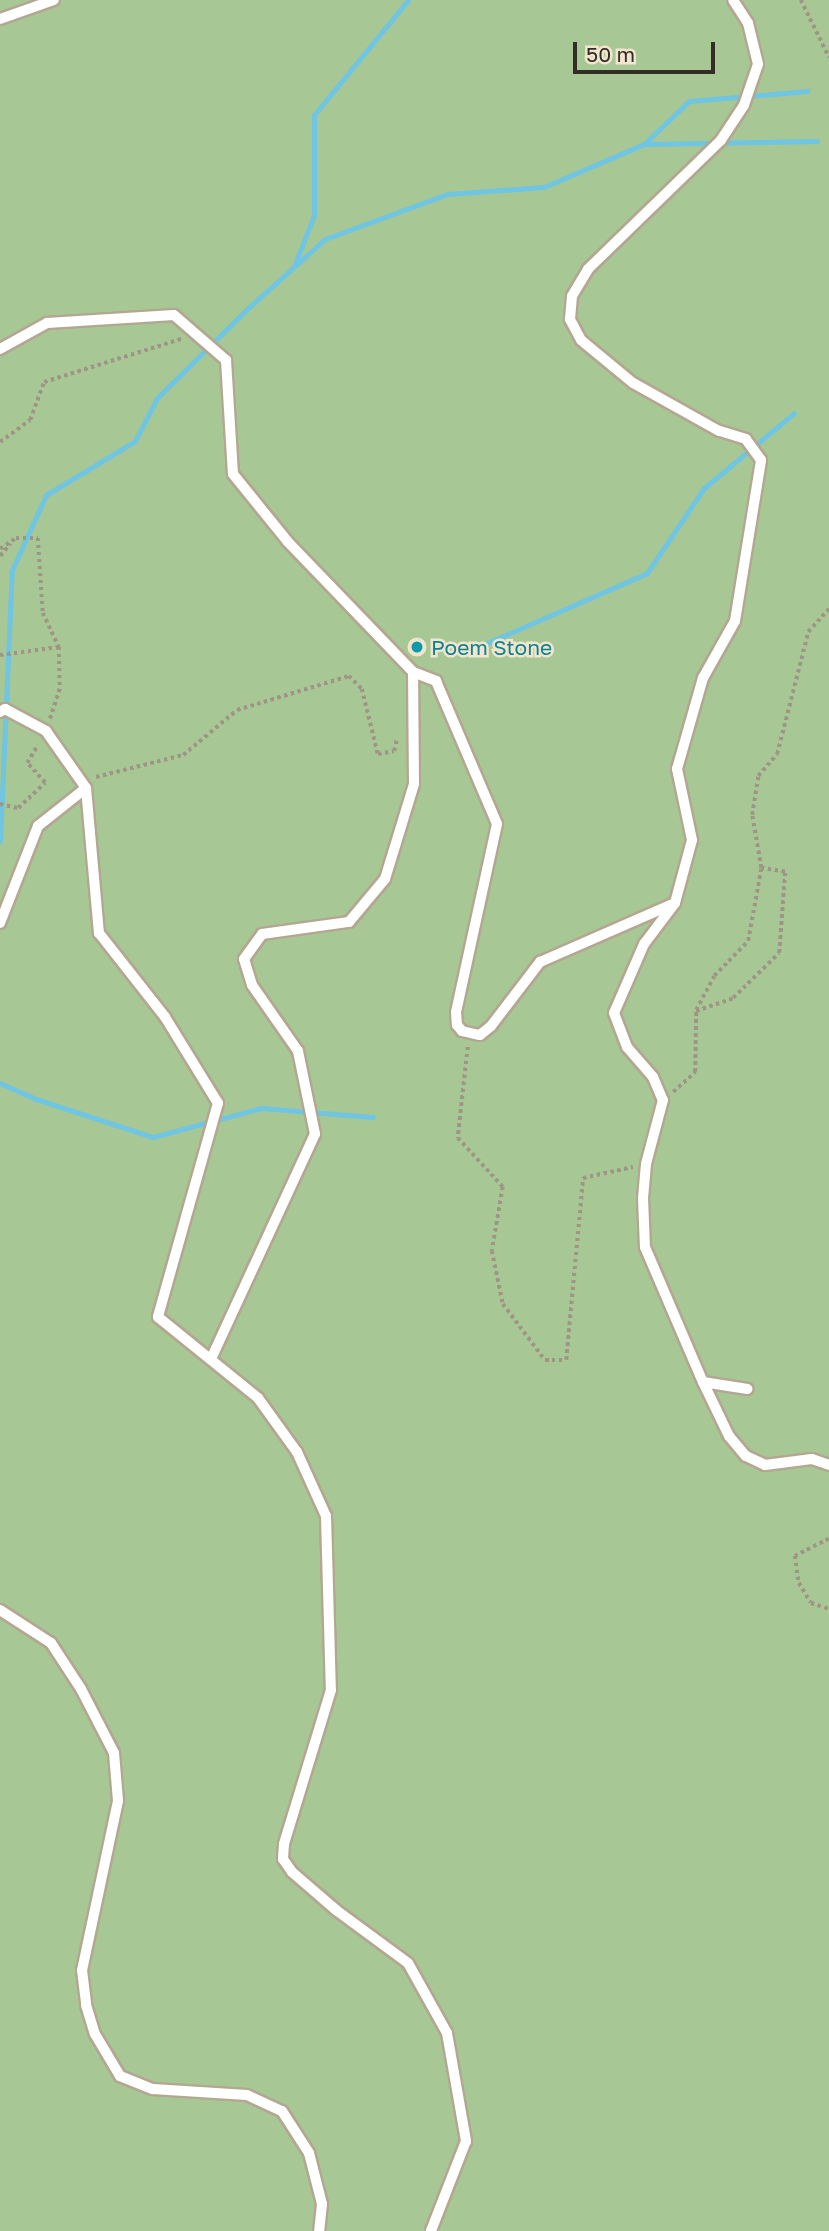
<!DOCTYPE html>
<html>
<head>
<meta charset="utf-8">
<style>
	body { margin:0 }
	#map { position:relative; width:829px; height:2231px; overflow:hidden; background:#f2e5cf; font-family:"Golos Text",sans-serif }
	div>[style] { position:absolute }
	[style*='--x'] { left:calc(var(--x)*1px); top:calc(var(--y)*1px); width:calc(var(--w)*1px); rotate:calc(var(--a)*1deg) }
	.green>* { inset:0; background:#a7c894 }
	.stream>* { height:5px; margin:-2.5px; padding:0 2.5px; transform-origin:2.5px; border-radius:2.5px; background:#6fc5e2 }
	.path>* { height:3.5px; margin-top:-1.75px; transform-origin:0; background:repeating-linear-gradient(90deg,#9e9585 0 3.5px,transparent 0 7px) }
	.roads { filter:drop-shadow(2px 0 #b3a792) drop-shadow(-2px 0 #b3a792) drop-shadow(0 2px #b3a792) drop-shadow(0 -2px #b3a792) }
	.service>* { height:10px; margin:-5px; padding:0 5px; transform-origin:5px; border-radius:5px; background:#fff }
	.dots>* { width:19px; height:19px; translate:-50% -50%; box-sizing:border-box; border:4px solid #f2e5cf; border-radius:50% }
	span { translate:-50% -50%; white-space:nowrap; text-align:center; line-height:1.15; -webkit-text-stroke:5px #f2e5cf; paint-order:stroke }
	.culture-label { font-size:21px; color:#0d838f }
	.left { translate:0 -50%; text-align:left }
	.scale { position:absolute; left:573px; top:42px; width:142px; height:32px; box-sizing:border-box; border:4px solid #322d25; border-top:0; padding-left:9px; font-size:21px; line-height:24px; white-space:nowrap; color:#322d25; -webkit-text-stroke:5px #f2e5cf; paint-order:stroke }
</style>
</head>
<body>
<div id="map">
	<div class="green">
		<i style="clip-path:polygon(0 0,829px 0,829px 2231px,0 2231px)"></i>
	</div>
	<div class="stream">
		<i style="--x:644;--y:144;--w:62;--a:-43.7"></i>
		<i style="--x:689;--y:101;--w:119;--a:-4.8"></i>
		<i style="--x:295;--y:264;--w:53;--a:-68.8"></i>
		<i style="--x:314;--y:215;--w:100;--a:-90"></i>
		<i style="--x:314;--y:115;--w:149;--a:-50.7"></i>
		<i style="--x:462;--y:654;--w:202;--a:-23.6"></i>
		<i style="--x:647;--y:573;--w:102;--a:-56.2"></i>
		<i style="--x:704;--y:488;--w:117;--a:-39.8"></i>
		<i style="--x:0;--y:841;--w:271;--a:-87.5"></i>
		<i style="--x:12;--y:570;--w:82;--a:-65.6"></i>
		<i style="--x:46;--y:495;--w:104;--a:-31.2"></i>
		<i style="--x:135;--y:441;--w:48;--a:-62.9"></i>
		<i style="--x:157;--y:398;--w:127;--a:-44.7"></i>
		<i style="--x:247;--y:309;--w:105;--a:-41.9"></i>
		<i style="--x:325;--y:239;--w:130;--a:-20.2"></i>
		<i style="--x:447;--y:194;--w:97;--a:-4.1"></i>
		<i style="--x:544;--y:187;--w:109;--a:-23.3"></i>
		<i style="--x:644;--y:144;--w:173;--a:-1"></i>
		<i style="--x:0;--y:1083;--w:39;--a:24"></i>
		<i style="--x:36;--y:1099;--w:123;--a:18"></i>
		<i style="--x:153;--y:1137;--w:112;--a:-15"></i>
		<i style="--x:261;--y:1108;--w:112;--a:4.6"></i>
	</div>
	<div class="path">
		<i style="--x:801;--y:0;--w:64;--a:63.8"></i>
		<i style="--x:0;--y:442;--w:37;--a:-36"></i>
		<i style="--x:30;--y:420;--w:40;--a:-69.8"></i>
		<i style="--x:44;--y:382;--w:144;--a:-17.4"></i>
		<i style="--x:0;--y:549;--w:19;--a:-35"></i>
		<i style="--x:16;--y:538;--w:22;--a:0"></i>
		<i style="--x:38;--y:538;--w:75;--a:86.2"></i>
		<i style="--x:43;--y:613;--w:38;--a:65"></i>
		<i style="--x:59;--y:647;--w:42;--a:88.6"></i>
		<i style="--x:60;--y:689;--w:32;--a:108"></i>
		<i style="--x:0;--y:556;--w:16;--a:-50"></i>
		<i style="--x:0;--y:655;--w:60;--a:-7.7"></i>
		<i style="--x:96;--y:777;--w:90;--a:-14.2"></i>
		<i style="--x:183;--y:755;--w:70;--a:-39.8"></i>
		<i style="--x:237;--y:710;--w:117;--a:-16.9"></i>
		<i style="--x:349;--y:676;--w:18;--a:45"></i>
		<i style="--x:362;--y:689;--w:67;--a:76.2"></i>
		<i style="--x:378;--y:754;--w:16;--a:-11"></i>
		<i style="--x:394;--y:751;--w:13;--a:-77"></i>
		<i style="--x:0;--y:804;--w:18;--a:13"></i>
		<i style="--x:18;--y:808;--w:37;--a:-43"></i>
		<i style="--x:45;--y:783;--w:27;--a:-132"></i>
		<i style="--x:27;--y:763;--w:21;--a:-59"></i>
		<i style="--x:696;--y:1010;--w:38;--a:-62"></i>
		<i style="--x:714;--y:976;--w:49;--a:-45.8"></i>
		<i style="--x:748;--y:941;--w:73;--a:-79.8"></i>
		<i style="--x:468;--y:1047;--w:92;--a:96.3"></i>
		<i style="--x:458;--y:1138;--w:67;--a:47.4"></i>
		<i style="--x:503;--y:1187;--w:65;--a:99.8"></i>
		<i style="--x:492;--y:1251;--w:54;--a:78.3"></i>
		<i style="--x:503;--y:1304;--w:70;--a:53.1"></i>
		<i style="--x:545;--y:1360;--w:21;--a:0"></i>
		<i style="--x:566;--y:1360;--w:183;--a:-84.7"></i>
		<i style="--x:583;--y:1178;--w:51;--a:-12.4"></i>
		<i style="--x:673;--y:1092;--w:30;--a:-42"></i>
		<i style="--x:695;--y:1072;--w:61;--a:-89.1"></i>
		<i style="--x:696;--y:1011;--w:39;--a:-19"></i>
		<i style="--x:733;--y:998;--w:64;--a:-44.4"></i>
		<i style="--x:779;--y:953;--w:81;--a:-85.8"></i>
		<i style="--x:785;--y:872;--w:24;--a:-171"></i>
		<i style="--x:761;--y:868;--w:54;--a:-99.6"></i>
		<i style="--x:752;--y:815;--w:39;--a:-81"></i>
		<i style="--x:758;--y:776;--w:29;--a:-49"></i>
		<i style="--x:777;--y:754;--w:126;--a:-75.7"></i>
		<i style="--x:808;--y:632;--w:31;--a:-48"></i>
		<i style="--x:829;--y:1539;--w:38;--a:153"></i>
		<i style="--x:795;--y:1556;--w:27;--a:82"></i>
		<i style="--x:799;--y:1583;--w:23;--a:59"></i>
		<i style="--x:811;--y:1603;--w:19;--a:18"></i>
	</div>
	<div class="roads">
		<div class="service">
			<i style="--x:0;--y:19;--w:57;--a:-19.4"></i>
			<i style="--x:0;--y:349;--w:54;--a:-29"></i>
			<i style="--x:47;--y:323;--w:127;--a:-3.6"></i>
			<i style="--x:174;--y:315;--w:69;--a:40.9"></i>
			<i style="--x:226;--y:360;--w:114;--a:86.5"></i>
			<i style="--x:233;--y:474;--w:87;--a:51"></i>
			<i style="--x:288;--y:542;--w:180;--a:46.1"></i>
			<i style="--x:0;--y:712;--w:6;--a:-31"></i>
			<i style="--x:5;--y:709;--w:47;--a:28.2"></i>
			<i style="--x:46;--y:731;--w:70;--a:54.9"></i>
			<i style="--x:675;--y:903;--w:65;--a:-74.9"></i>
			<i style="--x:692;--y:840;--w:73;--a:-101.9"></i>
			<i style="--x:677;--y:769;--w:95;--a:-74.1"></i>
			<i style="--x:703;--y:678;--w:65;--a:-60.7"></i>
			<i style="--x:735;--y:621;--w:163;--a:-80.8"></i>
			<i style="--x:761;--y:460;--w:26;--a:-126"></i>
			<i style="--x:746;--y:439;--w:28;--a:-163"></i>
			<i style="--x:719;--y:431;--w:98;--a:-150.8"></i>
			<i style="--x:633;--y:383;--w:67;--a:-140.4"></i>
			<i style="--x:581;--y:340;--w:24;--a:-118"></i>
			<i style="--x:570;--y:319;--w:23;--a:-85"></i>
			<i style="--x:572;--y:296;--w:31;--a:-59"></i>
			<i style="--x:588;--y:269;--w:185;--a:-44.1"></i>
			<i style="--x:721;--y:140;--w:42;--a:-56.7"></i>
			<i style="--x:744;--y:105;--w:43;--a:-71.1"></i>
			<i style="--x:758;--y:64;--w:42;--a:-103.7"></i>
			<i style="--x:748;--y:23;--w:27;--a:-123"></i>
			<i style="--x:0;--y:923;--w:104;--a:-68.6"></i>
			<i style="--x:38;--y:826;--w:61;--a:-38.4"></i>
			<i style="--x:86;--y:788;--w:146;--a:84.9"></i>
			<i style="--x:99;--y:933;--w:107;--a:51.8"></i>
			<i style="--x:165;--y:1017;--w:101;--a:58.4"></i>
			<i style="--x:218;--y:1103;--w:222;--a:105.7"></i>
			<i style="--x:158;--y:1317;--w:129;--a:39"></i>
			<i style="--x:258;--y:1398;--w:67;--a:54.2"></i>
			<i style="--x:297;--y:1452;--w:70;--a:65.6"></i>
			<i style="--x:326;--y:1516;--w:174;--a:88.4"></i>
			<i style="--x:331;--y:1690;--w:161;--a:107"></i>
			<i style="--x:284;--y:1844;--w:15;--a:94"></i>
			<i style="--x:283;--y:1859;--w:16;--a:55"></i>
			<i style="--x:292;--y:1872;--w:58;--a:40.8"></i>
			<i style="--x:336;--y:1910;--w:89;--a:36.4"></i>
			<i style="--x:408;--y:1963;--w:80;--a:60.9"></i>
			<i style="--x:447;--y:2033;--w:110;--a:80"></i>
			<i style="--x:466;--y:2141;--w:97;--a:111.3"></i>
			<i style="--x:211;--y:1359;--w:248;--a:-65.2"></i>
			<i style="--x:315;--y:1134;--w:85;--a:-101.6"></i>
			<i style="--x:298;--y:1051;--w:80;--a:-124.9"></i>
			<i style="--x:252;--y:985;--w:27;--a:-107"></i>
			<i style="--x:244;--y:959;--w:31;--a:-54"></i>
			<i style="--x:262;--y:934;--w:88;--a:-7.9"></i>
			<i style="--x:349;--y:922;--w:56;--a:-50.1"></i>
			<i style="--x:385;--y:879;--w:99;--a:-73"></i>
			<i style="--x:414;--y:784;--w:112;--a:-90.5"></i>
			<i style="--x:413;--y:672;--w:25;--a:21"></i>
			<i style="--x:436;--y:681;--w:155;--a:66.9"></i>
			<i style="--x:497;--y:824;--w:192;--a:102.3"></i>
			<i style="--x:456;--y:1012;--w:13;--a:86"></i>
			<i style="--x:457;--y:1025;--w:8;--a:50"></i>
			<i style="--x:462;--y:1031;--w:18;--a:13"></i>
			<i style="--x:480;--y:1035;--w:14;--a:-39"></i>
			<i style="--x:491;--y:1026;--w:81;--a:-52.6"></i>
			<i style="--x:540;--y:962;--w:147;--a:-23.6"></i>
			<i style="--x:675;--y:903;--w:51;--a:127.1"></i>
			<i style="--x:644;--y:944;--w:75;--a:113.5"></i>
			<i style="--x:614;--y:1013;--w:36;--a:69"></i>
			<i style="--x:627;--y:1047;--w:40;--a:49"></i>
			<i style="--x:653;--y:1077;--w:25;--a:67"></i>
			<i style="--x:663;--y:1100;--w:66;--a:104.9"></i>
			<i style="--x:646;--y:1164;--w:34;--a:95"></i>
			<i style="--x:643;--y:1198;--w:49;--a:87.7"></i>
			<i style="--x:645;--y:1247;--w:147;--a:66.8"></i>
			<i style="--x:703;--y:1382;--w:60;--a:64.3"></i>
			<i style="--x:729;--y:1436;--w:26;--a:50"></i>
			<i style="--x:746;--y:1456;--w:21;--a:25"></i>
			<i style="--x:765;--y:1465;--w:47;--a:-7.3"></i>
			<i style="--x:812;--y:1459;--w:18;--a:19"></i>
			<i style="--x:703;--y:1382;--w:45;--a:9"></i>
			<i style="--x:0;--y:1610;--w:61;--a:32.9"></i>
			<i style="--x:51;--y:1643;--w:55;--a:56.9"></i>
			<i style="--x:81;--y:1689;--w:72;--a:62.7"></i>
			<i style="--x:114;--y:1753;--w:48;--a:85.2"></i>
			<i style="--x:118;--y:1801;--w:173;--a:102"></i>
			<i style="--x:82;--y:1970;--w:35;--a:83"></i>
			<i style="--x:86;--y:2005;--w:30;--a:73"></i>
			<i style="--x:95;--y:2034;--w:49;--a:59.2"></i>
			<i style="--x:120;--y:2076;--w:35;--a:22"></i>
			<i style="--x:153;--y:2089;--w:94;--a:3.7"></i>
			<i style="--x:247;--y:2095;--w:38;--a:25"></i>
			<i style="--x:282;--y:2111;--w:50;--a:57.3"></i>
			<i style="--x:309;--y:2153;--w:53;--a:75.7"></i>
			<i style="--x:322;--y:2204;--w:27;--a:96"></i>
		</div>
	</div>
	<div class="dots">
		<i style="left:417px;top:647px;background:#0f9aa8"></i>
	</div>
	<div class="culture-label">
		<span class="left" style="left:431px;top:647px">Poem Stone</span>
	</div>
	<div class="scale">50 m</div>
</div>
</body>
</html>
